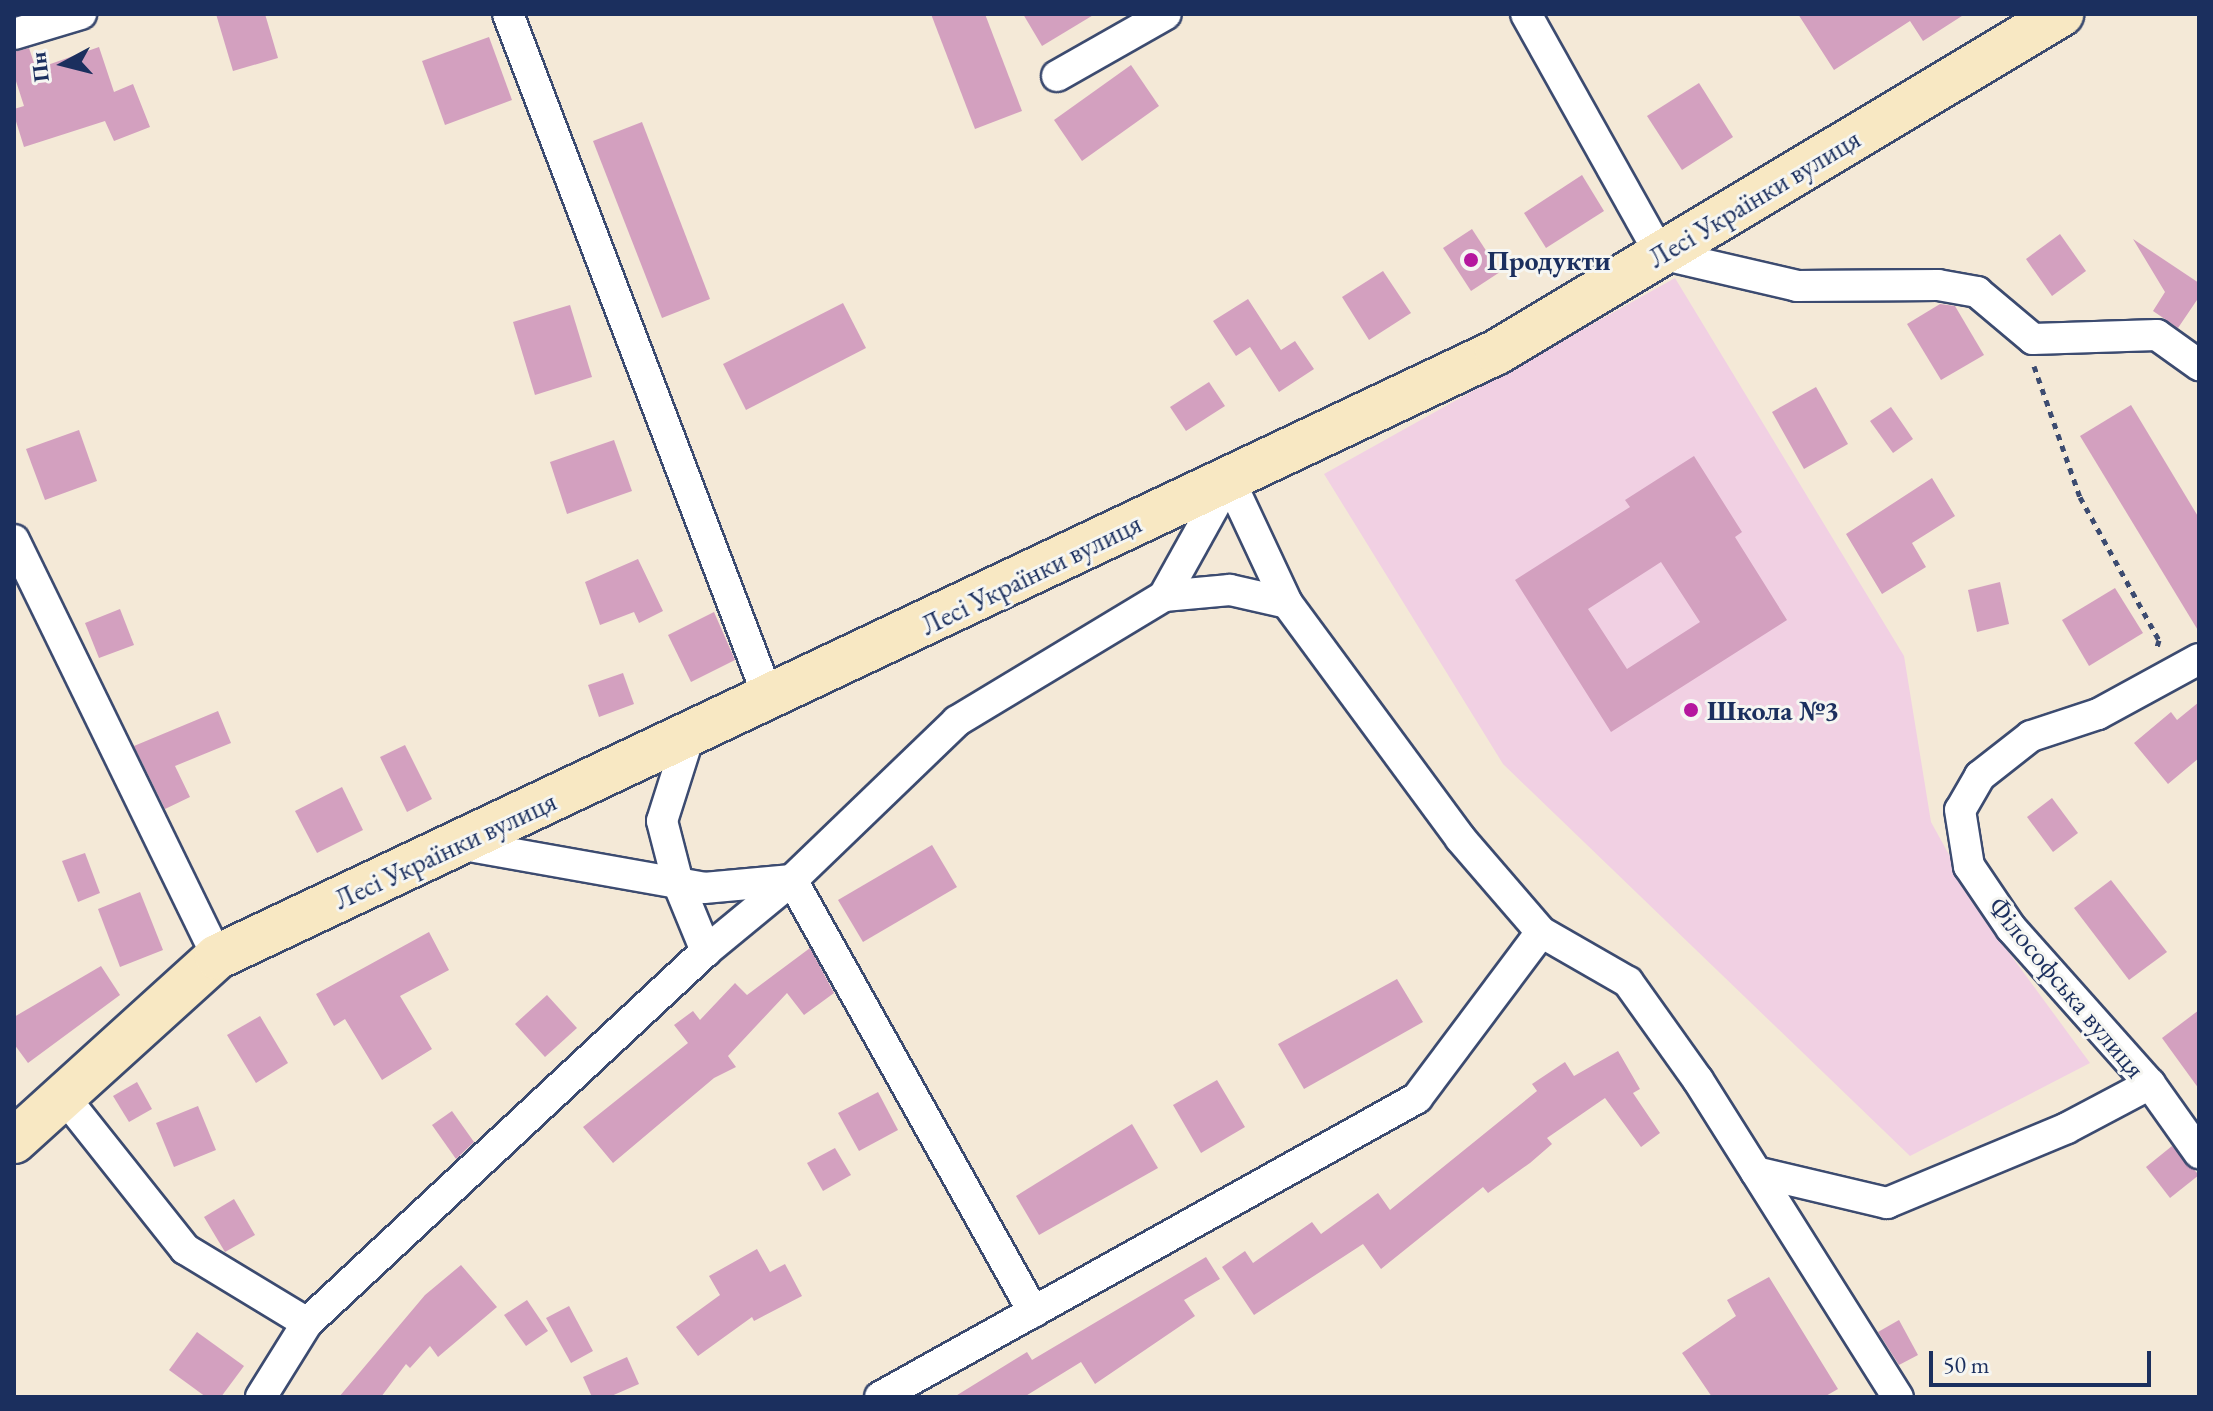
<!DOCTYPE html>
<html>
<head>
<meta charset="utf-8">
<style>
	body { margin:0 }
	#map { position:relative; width:2213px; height:1411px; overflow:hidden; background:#f4e9d7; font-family:"EB Garamond",serif }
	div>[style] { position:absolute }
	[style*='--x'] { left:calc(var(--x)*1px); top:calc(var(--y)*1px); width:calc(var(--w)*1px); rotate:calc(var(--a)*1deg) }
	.built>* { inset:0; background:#f1d0e3 }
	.building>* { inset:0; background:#d3a0bf }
	.path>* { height:5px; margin-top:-2.5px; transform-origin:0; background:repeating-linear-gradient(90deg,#3c4b70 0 6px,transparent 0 12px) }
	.roads { filter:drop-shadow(2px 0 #3c4b70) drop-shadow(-2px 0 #3c4b70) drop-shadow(0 2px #3c4b70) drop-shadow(0 -2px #3c4b70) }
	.street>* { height:30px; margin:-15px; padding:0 15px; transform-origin:15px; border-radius:15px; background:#fff }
	.secondary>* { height:44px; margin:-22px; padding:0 22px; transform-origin:22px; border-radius:22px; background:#f8e8c3 }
	.dots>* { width:22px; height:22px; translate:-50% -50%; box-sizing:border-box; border:4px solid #f6f6f2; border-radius:50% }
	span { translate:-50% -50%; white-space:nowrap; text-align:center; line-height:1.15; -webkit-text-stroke:6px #f6f6f2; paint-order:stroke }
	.street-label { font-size:28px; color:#1b2f5e }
	.poi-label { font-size:28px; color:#1b2f5e; font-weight:700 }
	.left { translate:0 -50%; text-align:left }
	.frame { position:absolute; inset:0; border:16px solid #1b2f5e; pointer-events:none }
	.north { position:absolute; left:24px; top:24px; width:80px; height:80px; -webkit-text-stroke:6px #f6f6f2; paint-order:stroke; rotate:263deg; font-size:22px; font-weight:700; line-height:32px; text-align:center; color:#1b2f5e }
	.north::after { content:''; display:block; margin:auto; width:28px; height:36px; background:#1b2f5e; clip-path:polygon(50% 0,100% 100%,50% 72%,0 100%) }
	.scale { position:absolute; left:1929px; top:1351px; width:222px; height:36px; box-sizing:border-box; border:4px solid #1b2f5e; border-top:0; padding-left:10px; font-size:24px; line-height:28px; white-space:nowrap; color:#1b2f5e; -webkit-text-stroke:6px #f6f6f2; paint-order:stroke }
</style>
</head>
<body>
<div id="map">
	<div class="built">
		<i style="clip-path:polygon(1675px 278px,1904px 656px,1931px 822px,1985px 920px,2090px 1063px,1910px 1156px,1503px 764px,1324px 474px)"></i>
	</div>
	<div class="building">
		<i style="clip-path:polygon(216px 14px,265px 14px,278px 58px,233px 71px)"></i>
		<i style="clip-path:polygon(931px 14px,985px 14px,1022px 111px,975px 129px)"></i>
		<i style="clip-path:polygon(1023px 14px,1095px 14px,1042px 46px)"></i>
		<i style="clip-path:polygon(1798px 14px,1965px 14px,1923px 41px,1910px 21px,1834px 70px)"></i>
		<i style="clip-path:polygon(489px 37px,512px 100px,445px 125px,422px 61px)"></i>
		<i style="clip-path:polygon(99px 47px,114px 92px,133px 84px,150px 127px,114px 141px,105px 121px,24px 147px,14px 115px,14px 109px,24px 106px,14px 75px,14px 52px,29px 48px,36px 69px)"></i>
		<i style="clip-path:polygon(1131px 65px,1159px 106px,1082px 161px,1054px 120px)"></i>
		<i style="clip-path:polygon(1699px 83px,1733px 137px,1682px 170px,1647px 116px)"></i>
		<i style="clip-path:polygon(642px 122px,710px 299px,662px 318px,593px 141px)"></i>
		<i style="clip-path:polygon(1582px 175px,1604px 211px,1546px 248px,1524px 213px)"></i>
		<i style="clip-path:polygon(1472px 229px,1500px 272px,1471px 291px,1443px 248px)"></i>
		<i style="clip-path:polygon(2060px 234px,2086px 271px,2052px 296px,2026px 259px)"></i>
		<i style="clip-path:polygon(2133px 239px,2199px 283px,2199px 297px,2178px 328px,2153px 311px,2165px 292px)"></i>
		<i style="clip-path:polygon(1383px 271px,1411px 313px,1369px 340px,1342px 297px)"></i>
		<i style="clip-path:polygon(1248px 299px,1281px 350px,1295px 341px,1314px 369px,1279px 392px,1250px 347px,1236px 356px,1213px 321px)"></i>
		<i style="clip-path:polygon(843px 303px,866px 348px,746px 410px,723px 364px)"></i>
		<i style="clip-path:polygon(1940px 304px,1955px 306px,1984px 355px,1941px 380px,1907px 324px)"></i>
		<i style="clip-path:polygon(570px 305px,592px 377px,535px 395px,513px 322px)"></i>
		<i style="clip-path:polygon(1209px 382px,1225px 406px,1186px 431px,1170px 407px)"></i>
		<i style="clip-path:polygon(1816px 387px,1848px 444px,1804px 469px,1772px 412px)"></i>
		<i style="clip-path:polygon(2131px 405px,2199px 518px,2199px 632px,2080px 436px)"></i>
		<i style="clip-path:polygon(1891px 407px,1913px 439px,1893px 453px,1870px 421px)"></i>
		<i style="clip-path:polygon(79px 430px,97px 481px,45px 500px,26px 449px)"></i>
		<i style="clip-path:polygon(614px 440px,632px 491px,567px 514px,550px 462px)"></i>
		<i style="clip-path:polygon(evenodd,1694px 456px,1742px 532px,1735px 537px,1787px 620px,1611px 732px,1515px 580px,1630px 507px,1625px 500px,1694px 456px,1661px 562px,1700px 622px,1627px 669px,1588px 609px,1661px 562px)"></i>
		<i style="clip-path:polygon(1932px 478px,1955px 516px,1912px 543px,1926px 567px,1882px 594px,1846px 534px)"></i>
		<i style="clip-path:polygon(638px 559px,663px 611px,639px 623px,634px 612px,600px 625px,585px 582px)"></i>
		<i style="clip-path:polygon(2000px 582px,2009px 624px,1977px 632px,1968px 590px)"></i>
		<i style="clip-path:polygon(2115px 588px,2143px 633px,2089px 666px,2062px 620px)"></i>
		<i style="clip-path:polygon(120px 609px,134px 645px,99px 658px,85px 623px)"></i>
		<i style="clip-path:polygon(714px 612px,735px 660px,691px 682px,668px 635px)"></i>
		<i style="clip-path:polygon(623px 673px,634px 704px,599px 717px,588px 685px)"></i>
		<i style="clip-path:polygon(2199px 702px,2199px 758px,2168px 784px,2134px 743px,2171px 712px,2177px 720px)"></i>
		<i style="clip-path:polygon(218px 711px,231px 743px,175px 766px,190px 797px,165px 809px,134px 746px)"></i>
		<i style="clip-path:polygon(405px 745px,432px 799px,407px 812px,380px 757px)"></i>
		<i style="clip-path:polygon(342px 787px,363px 830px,317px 853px,295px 811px)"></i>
		<i style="clip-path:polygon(2052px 798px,2078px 833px,2053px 852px,2027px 817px)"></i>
		<i style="clip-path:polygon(932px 845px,957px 887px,863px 942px,838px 900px)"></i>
		<i style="clip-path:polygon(85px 853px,100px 893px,78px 902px,62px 861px)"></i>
		<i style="clip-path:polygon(2111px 880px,2167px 952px,2129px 980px,2074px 908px)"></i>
		<i style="clip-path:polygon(140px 892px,163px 950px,120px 967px,98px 909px)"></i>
		<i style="clip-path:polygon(429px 932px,449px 970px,400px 996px,432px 1049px,382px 1080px,345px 1019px,334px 1026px,316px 994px)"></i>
		<i style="clip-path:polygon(810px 948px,834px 993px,804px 1015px,787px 993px,728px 1056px,736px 1067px,714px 1078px,613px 1163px,583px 1127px,688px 1043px,674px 1025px,693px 1011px,700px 1020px,735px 983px,747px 995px)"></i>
		<i style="clip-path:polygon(101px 966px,120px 995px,28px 1063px,14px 1044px,14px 1017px)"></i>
		<i style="clip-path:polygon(1397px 979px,1423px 1022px,1304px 1089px,1278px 1044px)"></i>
		<i style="clip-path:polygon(547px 995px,577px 1028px,545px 1057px,515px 1024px)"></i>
		<i style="clip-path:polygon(2199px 1010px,2199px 1089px,2162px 1038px)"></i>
		<i style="clip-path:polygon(260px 1016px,288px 1063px,256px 1083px,227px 1035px)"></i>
		<i style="clip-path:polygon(1618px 1051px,1640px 1089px,1633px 1093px,1660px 1133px,1641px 1147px,1605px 1098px,1547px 1138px,1552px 1144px,1530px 1163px,1488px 1193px,1483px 1187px,1381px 1269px,1363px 1244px,1254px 1315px,1222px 1267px,1245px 1251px,1253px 1263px,1312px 1222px,1321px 1234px,1378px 1193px,1390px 1210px,1537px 1091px,1532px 1084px,1565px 1062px,1574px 1076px)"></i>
		<i style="clip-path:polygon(1217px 1080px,1245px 1127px,1201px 1153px,1173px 1105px)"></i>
		<i style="clip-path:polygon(137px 1082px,152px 1109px,129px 1122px,113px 1096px)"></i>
		<i style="clip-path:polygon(878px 1092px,898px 1130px,859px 1151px,838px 1113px)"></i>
		<i style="clip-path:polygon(198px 1106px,216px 1150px,174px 1167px,156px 1123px)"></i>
		<i style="clip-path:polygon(452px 1111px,474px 1142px,456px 1159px,432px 1125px)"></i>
		<i style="clip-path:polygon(1132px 1124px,1158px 1168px,1039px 1235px,1016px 1196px)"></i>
		<i style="clip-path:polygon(2172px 1146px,2199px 1175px,2170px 1198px,2146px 1167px)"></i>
		<i style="clip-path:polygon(835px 1148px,851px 1175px,823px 1191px,807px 1163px)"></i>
		<i style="clip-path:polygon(234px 1199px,255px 1235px,225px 1252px,204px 1217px)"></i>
		<i style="clip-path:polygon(757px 1249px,770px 1272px,785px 1264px,802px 1296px,754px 1321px,752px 1317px,698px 1356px,676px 1327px,720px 1295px,709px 1276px)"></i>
		<i style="clip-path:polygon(1206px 1257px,1220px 1279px,1184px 1300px,1195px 1316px,1095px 1384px,1081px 1362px,1024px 1397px,954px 1397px,1027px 1352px,1032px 1360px)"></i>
		<i style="clip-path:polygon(461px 1265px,497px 1307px,438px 1357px,430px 1346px,410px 1368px,406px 1364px,381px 1397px,339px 1397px,425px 1295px)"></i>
		<i style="clip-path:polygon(1769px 1277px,1838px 1389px,1824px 1397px,1712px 1397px,1682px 1353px,1736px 1316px,1727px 1300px)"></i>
		<i style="clip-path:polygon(527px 1300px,548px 1331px,526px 1346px,504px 1315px)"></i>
		<i style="clip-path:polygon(569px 1306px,593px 1351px,571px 1363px,546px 1318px)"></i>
		<i style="clip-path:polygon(1899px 1320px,1918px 1355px,1899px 1365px,1878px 1332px)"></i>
		<i style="clip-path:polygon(197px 1332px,244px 1366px,221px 1397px,206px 1397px,169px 1370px)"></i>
		<i style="clip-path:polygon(627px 1357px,639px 1384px,609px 1397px,592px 1397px,583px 1377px)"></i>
	</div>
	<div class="path">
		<i style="--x:2034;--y:366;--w:139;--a:70.7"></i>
		<i style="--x:2080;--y:497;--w:163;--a:61.1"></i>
		<i style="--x:2159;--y:640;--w:7;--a:106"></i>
	</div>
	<div class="roads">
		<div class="street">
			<i style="--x:508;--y:14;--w:733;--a:69.14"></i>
			<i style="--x:1526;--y:14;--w:275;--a:60.8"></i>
			<i style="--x:1660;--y:254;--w:141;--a:13.1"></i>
			<i style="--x:1797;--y:286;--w:141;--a:-0.4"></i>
			<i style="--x:1938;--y:285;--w:40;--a:10"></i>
			<i style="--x:1977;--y:292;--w:73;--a:40"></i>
			<i style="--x:2033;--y:339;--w:124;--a:-1.8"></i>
			<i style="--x:2157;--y:335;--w:52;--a:35.5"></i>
			<i style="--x:14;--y:34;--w:70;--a:-16.6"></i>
			<i style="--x:1057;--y:76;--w:125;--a:-29.6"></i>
			<i style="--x:1229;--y:479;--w:137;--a:64.9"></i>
			<i style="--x:1287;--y:603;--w:292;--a:53.6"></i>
			<i style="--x:1460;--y:838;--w:124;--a:49.2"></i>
			<i style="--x:1541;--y:932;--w:100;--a:29.9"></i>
			<i style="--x:1628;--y:982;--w:120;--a:54.5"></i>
			<i style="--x:1698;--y:1080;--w:375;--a:57.8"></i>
			<i style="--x:14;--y:540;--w:464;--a:64"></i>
			<i style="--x:1164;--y:596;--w:66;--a:-5.2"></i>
			<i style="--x:1230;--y:590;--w:58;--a:12.8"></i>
			<i style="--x:2199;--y:659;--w:115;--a:151.4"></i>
			<i style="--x:2098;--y:714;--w:71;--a:161.8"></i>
			<i style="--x:2031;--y:736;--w:65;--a:141.9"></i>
			<i style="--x:1980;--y:776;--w:39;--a:120"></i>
			<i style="--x:1960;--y:810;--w:57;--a:80.9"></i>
			<i style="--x:1969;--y:866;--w:75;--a:55.9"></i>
			<i style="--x:2011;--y:928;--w:209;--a:48.3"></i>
			<i style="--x:2150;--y:1084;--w:85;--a:54.6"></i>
			<i style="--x:689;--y:736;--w:89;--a:107.6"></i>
			<i style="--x:662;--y:821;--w:64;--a:75.5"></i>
			<i style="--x:678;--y:883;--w:74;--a:67.6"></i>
			<i style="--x:458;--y:844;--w:250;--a:10.1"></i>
			<i style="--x:704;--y:888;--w:88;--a:-5.2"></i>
			<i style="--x:792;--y:880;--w:495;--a:60.8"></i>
			<i style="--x:65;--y:1098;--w:193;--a:51.5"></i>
			<i style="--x:185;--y:1249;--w:143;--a:31.2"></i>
			<i style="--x:1756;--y:1172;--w:135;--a:13.3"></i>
			<i style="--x:1887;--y:1203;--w:195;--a:-22.6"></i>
			<i style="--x:2067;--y:1128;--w:94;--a:-27.9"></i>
			<i style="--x:261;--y:1397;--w:87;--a:-58.1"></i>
			<i style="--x:307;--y:1323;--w:546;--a:-42.99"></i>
			<i style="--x:706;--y:951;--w:112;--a:-39.5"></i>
			<i style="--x:792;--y:880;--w:229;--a:-43.9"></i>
			<i style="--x:957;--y:721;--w:242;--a:-31.1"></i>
			<i style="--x:1164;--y:596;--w:134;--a:-60.9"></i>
			<i style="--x:880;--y:1397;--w:615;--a:-29.11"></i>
			<i style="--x:1417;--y:1098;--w:207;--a:-53.2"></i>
		</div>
		<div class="secondary">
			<i style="--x:14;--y:1141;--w:274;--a:-42.2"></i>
			<i style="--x:217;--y:957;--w:1416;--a:-25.3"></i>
			<i style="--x:1497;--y:352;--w:658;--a:-30.93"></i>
		</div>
	</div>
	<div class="dots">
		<i style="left:1471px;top:260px;background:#b5179e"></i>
		<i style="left:1691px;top:710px;background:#b5179e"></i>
	</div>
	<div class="street-label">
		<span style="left:1754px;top:198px;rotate:-31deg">Лесі Українки вулиця</span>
		<span style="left:1031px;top:574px;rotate:-26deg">Лесі Українки вулиця</span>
		<span style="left:445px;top:850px;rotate:-25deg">Лесі Українки вулиця</span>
		<span style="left:2067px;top:987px;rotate:50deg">Філософська вулиця</span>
	</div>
	<div class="poi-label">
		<span class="left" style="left:1487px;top:260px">Продукти</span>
		<span class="left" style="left:1707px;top:710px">Школа №3</span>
	</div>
	<div class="frame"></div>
	<div class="north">Пн</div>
	<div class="scale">50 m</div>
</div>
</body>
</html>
